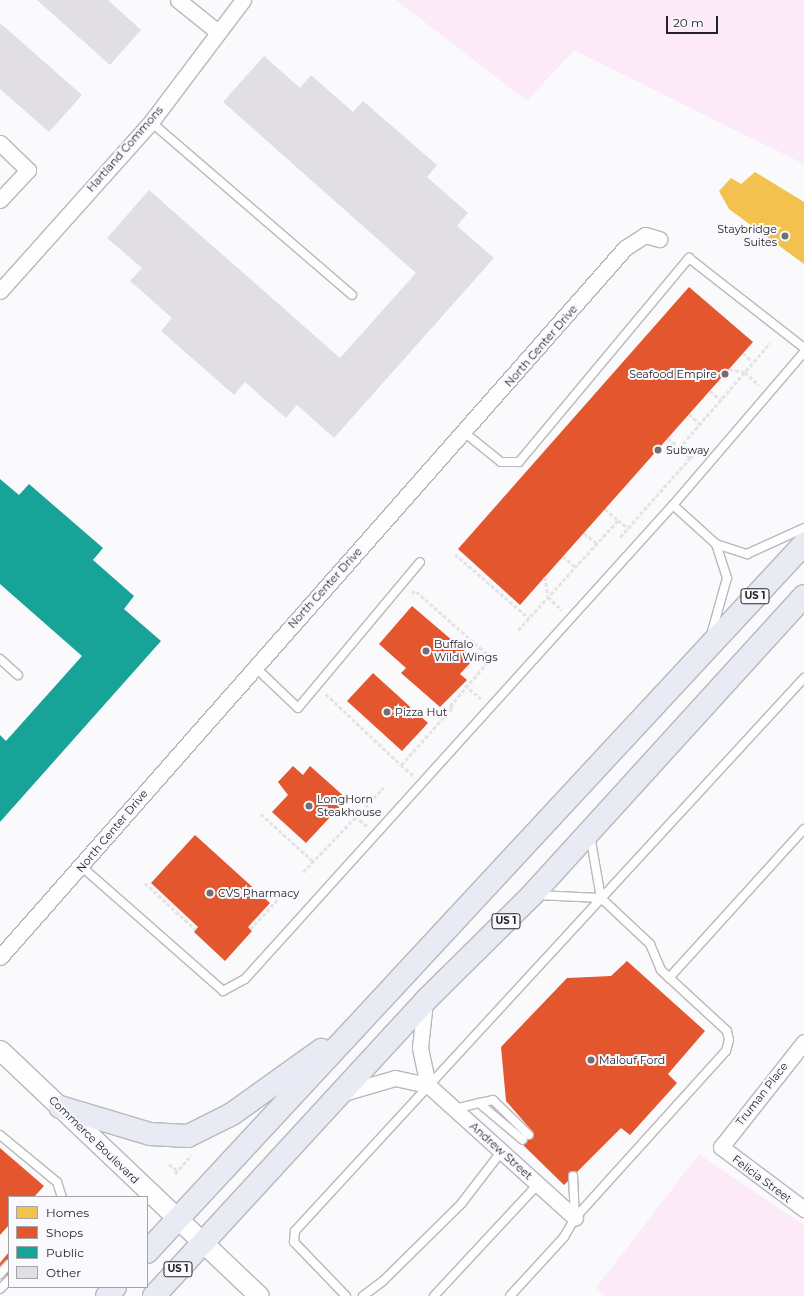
<!DOCTYPE html>
<html>
<head>
<meta charset="utf-8">
<style>
	body { margin:0 }
	#map { position:relative; width:804px; height:1296px; overflow:hidden; background:#fafafd; font-family:Montserrat,sans-serif }
	div>[style] { position:absolute }
	[style*='--x'] { left:calc(var(--x)*1px); top:calc(var(--y)*1px); width:calc(var(--w)*1px); rotate:calc(var(--a)*1deg) }
	.green>* { inset:0; background:#fceaf8 }
	.homes>* { inset:0; background:#f2c14e }
	.shops>* { inset:0; background:#e4572e }
	.public>* { inset:0; background:#17a398 }
	.building>* { inset:0; background:#e1dfe3 }
	.path>* { height:2.5px; margin-top:-1.25px; transform-origin:0; background:repeating-linear-gradient(90deg,#e4e4e4 0 4px,transparent 0 6px) }
	.roads { filter:drop-shadow(1px 0 #b9b8bc) drop-shadow(-1px 0 #b9b8bc) drop-shadow(0 1px #b9b8bc) drop-shadow(0 -1px #b9b8bc) }
	.service>* { height:8px; margin:-4px; padding:0 4px; transform-origin:4px; border-radius:4px; background:#fefeff }
	.minor>* { height:15px; margin:-7.5px; padding:0 7.5px; transform-origin:7.5px; border-radius:7.5px; background:#fefeff }
	.tertiary>* { height:19px; margin:-9.5px; padding:0 9.5px; transform-origin:9.5px; border-radius:9.5px; background:#fefeff }
	.trunk>* { height:22px; margin:-11px; padding:0 11px; transform-origin:11px; border-radius:11px; background:#e8ebf3 }
	.dots>* { width:11px; height:11px; translate:-50% -50%; box-sizing:border-box; border:2px solid #f9f9fe; border-radius:50% }
	span { translate:-50% -50%; white-space:nowrap; text-align:center; line-height:1.15; -webkit-text-stroke:4px #f9f9fe; paint-order:stroke }
	.shield-label span { padding:1px 3px; background:#f9f9fe; border:1px solid; border-radius:3px; -webkit-text-stroke-width:0 }
	.shield-label { font-size:10px; color:#252429; font-weight:700 }
	.street-label { font-size:11px; color:#252429 }
	.poi-label { font-size:11px; color:#252429 }
	.right { translate:-100% -50%; text-align:right }
	.left { translate:0 -50%; text-align:left }
	.legend { position:absolute; left:8px; top:1196px; width:140px; height:92px; box-sizing:border-box; background:#f9f9fe; border:1px solid #a4a4a9; margin:0; padding:5px 7px; list-style:none; font-size:12px; color:#252429 }
	.legend li { display:flex; align-items:center; gap:8px; height:20px }
	.legend b { width:20px; border:1px solid #a4a4a9 }
	.scale { position:absolute; left:666px; top:16px; width:52px; height:18px; box-sizing:border-box; border:2px solid #252429; border-top:0; padding-left:5px; font-size:12px; line-height:14px; white-space:nowrap; color:#252429; -webkit-text-stroke:3px #f9f9fe; paint-order:stroke }
</style>
</head>
<body>
<div id="map">
	<div class="green">
		<i style="clip-path:polygon(396px 0,804px 0,804px 164px,574px 50px,527px 101px)"></i>
		<i style="clip-path:polygon(699px 1154px,804px 1225px,804px 1296px,606px 1296px,596px 1288px)"></i>
	</div>
	<div class="homes">
		<i style="clip-path:polygon(755px 172px,804px 202px,804px 264px,729px 209px,719px 191px,731px 178px,741px 184px)"></i>
	</div>
	<div class="shops">
		<i style="clip-path:polygon(689px 287px,753px 342px,520px 605px,458px 549px)"></i>
		<i style="clip-path:polygon(412px 606px,474px 659px,460px 674px,467px 680px,440px 707px,401px 673px,406px 668px,379px 644px)"></i>
		<i style="clip-path:polygon(373px 673px,428px 723px,402px 751px,347px 701px)"></i>
		<i style="clip-path:polygon(293px 766px,303px 775px,310px 766px,347px 799px,306px 843px,272px 812px,288px 795px,278px 782px)"></i>
		<i style="clip-path:polygon(195px 835px,270px 903px,248px 927px,252px 931px,225px 961px,194px 932px,198px 927px,151px 883px)"></i>
		<i style="clip-path:polygon(627px 961px,705px 1031px,668px 1074px,677px 1083px,630px 1135px,621px 1128px,564px 1185px,521px 1143px,532px 1131px,506px 1101px,501px 1047px,567px 978px,611px 976px)"></i>
		<i style="clip-path:polygon(0 1148px,44px 1186px,34px 1197px,9px 1197px,9px 1225px,0 1235px)"></i>
		<i style="clip-path:polygon(9px 1252px,9px 1277px,0 1269px,0 1263px)"></i>
	</div>
	<div class="public">
		<i style="clip-path:polygon(0 479px,19px 495px,29px 484px,103px 548px,93px 560px,134px 596px,124px 609px,161px 641px,0 822px,0 735px,6px 741px,82px 656px,0 584px)"></i>
	</div>
	<div class="building">
		<i style="clip-path:polygon(37px 0,108px 0,141px 30px,110px 65px)"></i>
		<i style="clip-path:polygon(0 23px,82px 95px,49px 132px,0 89px)"></i>
		<i style="clip-path:polygon(264px 56px,300px 88px,311px 75px,353px 112px,363px 101px,437px 165px,427px 177px,468px 213px,457px 226px,494px 258px,334px 438px,297px 405px,286px 418px,245px 382px,234px 395px,161px 331px,172px 318px,130px 281px,142px 268px,107px 238px,149px 190px,340px 358px,416px 273px,223px 102px)"></i>
	</div>
	<div class="path">
		<i style="--x:743;--y:353;--w:13;--a:42"></i>
		<i style="--x:729;--y:369;--w:16;--a:11"></i>
		<i style="--x:745;--y:372;--w:19;--a:43"></i>
		<i style="--x:710;--y:391;--w:14;--a:39"></i>
		<i style="--x:689;--y:414;--w:15;--a:42"></i>
		<i style="--x:668;--y:438;--w:15;--a:42"></i>
		<i style="--x:690;--y:458;--w:14;--a:-45"></i>
		<i style="--x:605;--y:509;--w:17;--a:40"></i>
		<i style="--x:584;--y:533;--w:16;--a:38"></i>
		<i style="--x:620;--y:537;--w:12;--a:-48"></i>
		<i style="--x:455;--y:554;--w:98;--a:40.9"></i>
		<i style="--x:563;--y:556;--w:17;--a:40"></i>
		<i style="--x:545;--y:577;--w:20;--a:81"></i>
		<i style="--x:548;--y:597;--w:19;--a:43"></i>
		<i style="--x:518;--y:630;--w:149;--a:-47.7"></i>
		<i style="--x:618;--y:520;--w:13;--a:39"></i>
		<i style="--x:628;--y:528;--w:94;--a:-48.5"></i>
		<i style="--x:690;--y:458;--w:15;--a:-138"></i>
		<i style="--x:679;--y:448;--w:139;--a:-49.1"></i>
		<i style="--x:465;--y:685;--w:21;--a:41"></i>
		<i style="--x:326;--y:694;--w:103;--a:43.4"></i>
		<i style="--x:401;--y:765;--w:76;--a:-48.2"></i>
		<i style="--x:452;--y:708;--w:3;--a:-135"></i>
		<i style="--x:450;--y:706;--w:63;--a:-49.5"></i>
		<i style="--x:491;--y:658;--w:101;--a:-138.6"></i>
		<i style="--x:415;--y:591;--w:6;--a:141"></i>
		<i style="--x:401;--y:765;--w:16;--a:40"></i>
		<i style="--x:261;--y:814;--w:70;--a:42.1"></i>
		<i style="--x:355;--y:816;--w:16;--a:40"></i>
		<i style="--x:303;--y:872;--w:117;--a:-46.4"></i>
		<i style="--x:145;--y:883;--w:69;--a:42.7"></i>
		<i style="--x:250;--y:929;--w:40;--a:-47"></i>
		<i style="--x:169;--y:1164;--w:11;--a:38"></i>
		<i style="--x:175;--y:1174;--w:25;--a:-50"></i>
	</div>
	<div class="roads">
		<div class="service">
			<i style="--x:151;--y:122;--w:265;--a:40.7"></i>
			<i style="--x:465;--y:433;--w:46;--a:38.9"></i>
			<i style="--x:501;--y:462;--w:18;--a:0"></i>
			<i style="--x:519;--y:462;--w:266;--a:-50.2"></i>
			<i style="--x:689;--y:258;--w:146;--a:38"></i>
			<i style="--x:673;--y:505;--w:58;--a:42.2"></i>
			<i style="--x:716;--y:544;--w:36;--a:72"></i>
			<i style="--x:727;--y:578;--w:59;--a:105.7"></i>
			<i style="--x:716;--y:544;--w:33;--a:18"></i>
			<i style="--x:747;--y:554;--w:63;--a:-24.5"></i>
			<i style="--x:0;--y:659;--w:24;--a:42"></i>
			<i style="--x:255;--y:667;--w:59;--a:43.6"></i>
			<i style="--x:298;--y:708;--w:190;--a:-50.1"></i>
			<i style="--x:82;--y:867;--w:188;--a:41.3"></i>
			<i style="--x:223;--y:991;--w:25;--a:-29"></i>
			<i style="--x:245;--y:979;--w:639;--a:-47.92"></i>
			<i style="--x:673;--y:505;--w:201;--a:-49.4"></i>
			<i style="--x:536;--y:895;--w:65;--a:2.6"></i>
			<i style="--x:669;--y:978;--w:201;--a:-47.8"></i>
			<i style="--x:479;--y:1103;--w:14;--a:-12"></i>
			<i style="--x:493;--y:1100;--w:50;--a:44.2"></i>
			<i style="--x:455;--y:1109;--w:25;--a:-14"></i>
			<i style="--x:479;--y:1103;--w:57;--a:40.1"></i>
			<i style="--x:0;--y:1135;--w:74;--a:39.5"></i>
			<i style="--x:57;--y:1182;--w:16;--a:72"></i>
			<i style="--x:573;--y:1176;--w:42;--a:87.3"></i>
			<i style="--x:0;--y:1274;--w:13;--a:-48"></i>
			<i style="--x:0;--y:1289;--w:13;--a:-45"></i>
			<i style="--x:346;--y:1296;--w:75;--a:-133.9"></i>
			<i style="--x:294;--y:1242;--w:11;--a:-85"></i>
			<i style="--x:295;--y:1231;--w:752;--a:-47.37"></i>
			<i style="--x:363;--y:1296;--w:25;--a:-37"></i>
			<i style="--x:383;--y:1281;--w:110;--a:-44.6"></i>
			<i style="--x:461;--y:1204;--w:66;--a:-52.4"></i>
			<i style="--x:434;--y:1296;--w:153;--a:-47.1"></i>
			<i style="--x:510;--y:1296;--w:80;--a:-47.5"></i>
			<i style="--x:564;--y:1237;--w:22;--a:-60"></i>
			<i style="--x:575;--y:1218;--w:225;--a:-47.9"></i>
			<i style="--x:726;--y:1051;--w:11;--a:-75"></i>
			<i style="--x:729;--y:1040;--w:9;--a:-103"></i>
			<i style="--x:727;--y:1031;--w:90;--a:-137.3"></i>
			<i style="--x:661;--y:970;--w:28;--a:-113"></i>
			<i style="--x:650;--y:944;--w:67;--a:-136.8"></i>
			<i style="--x:601;--y:898;--w:64;--a:-99.9"></i>
		</div>
		<div class="minor">
			<i style="--x:178;--y:0;--w:51;--a:38.7"></i>
			<i style="--x:0;--y:143;--w:39;--a:44"></i>
			<i style="--x:28;--y:170;--w:41;--a:133"></i>
			<i style="--x:0;--y:291;--w:227;--a:-48.2"></i>
			<i style="--x:151;--y:122;--w:153;--a:-53"></i>
			<i style="--x:0;--y:957;--w:945;--a:-48.6"></i>
			<i style="--x:625;--y:248;--w:24;--a:-33"></i>
			<i style="--x:645;--y:235;--w:15;--a:16"></i>
			<i style="--x:425;--y:1001;--w:47;--a:96.1"></i>
			<i style="--x:420;--y:1048;--w:38;--a:78"></i>
			<i style="--x:804;--y:1042;--w:134;--a:128.3"></i>
			<i style="--x:721;--y:1147;--w:104;--a:36.8"></i>
			<i style="--x:340;--y:1094;--w:57;--a:-16.2"></i>
			<i style="--x:395;--y:1078;--w:34;--a:12"></i>
			<i style="--x:428;--y:1085;--w:198;--a:42.1"></i>
		</div>
		<div class="tertiary">
			<i style="--x:0;--y:1050;--w:357;--a:43.5"></i>
		</div>
		<div class="trunk">
			<i style="--x:60;--y:1107;--w:94;--a:16.7"></i>
			<i style="--x:150;--y:1134;--w:38;--a:3"></i>
			<i style="--x:188;--y:1136;--w:49;--a:-26.6"></i>
			<i style="--x:232;--y:1114;--w:110;--a:-35.7"></i>
			<i style="--x:147;--y:1252;--w:966;--a:-47.14"></i>
			<i style="--x:107;--y:1296;--w:12;--a:-48"></i>
			<i style="--x:154;--y:1296;--w:401;--a:-47.4"></i>
			<i style="--x:425;--y:1001;--w:151;--a:-44.7"></i>
			<i style="--x:532;--y:895;--w:404;--a:-47.7"></i>
		</div>
	</div>
	<div class="dots">
		<i style="left:785px;top:236px;background:#706f73"></i>
		<i style="left:725px;top:374px;background:#706f73"></i>
		<i style="left:658px;top:450px;background:#706f73"></i>
		<i style="left:426px;top:651px;background:#706f73"></i>
		<i style="left:387px;top:712px;background:#706f73"></i>
		<i style="left:309px;top:806px;background:#706f73"></i>
		<i style="left:210px;top:893px;background:#706f73"></i>
		<i style="left:591px;top:1060px;background:#706f73"></i>
	</div>
	<div class="shield-label">
		<span style="left:755px;top:596px">US 1</span>
		<span style="left:506px;top:921px">US 1</span>
		<span style="left:178px;top:1269px">US 1</span>
	</div>
	<div class="street-label">
		<span style="left:125px;top:149px;rotate:-49deg">Hartland Commons</span>
		<span style="left:541px;top:346px;rotate:-49deg">North Center Drive</span>
		<span style="left:325px;top:588px;rotate:-48deg">North Center Drive</span>
		<span style="left:112px;top:831px;rotate:-50deg">North Center Drive</span>
		<span style="left:762px;top:1094px;rotate:-52deg">Truman Place</span>
		<span style="left:94px;top:1140px;rotate:44deg">Commerce Boulevard</span>
		<span style="left:501px;top:1151px;rotate:42deg">Andrew Street</span>
		<span style="left:762px;top:1179px;rotate:37deg">Felicia Street</span>
	</div>
	<div class="poi-label">
		<span class="right" style="left:777px;top:236px">Staybridge<br>Suites</span>
		<span class="right" style="left:717px;top:374px">Seafood Empire</span>
		<span class="left" style="left:666px;top:450px">Subway</span>
		<span class="left" style="left:434px;top:651px">Buffalo<br>Wild Wings</span>
		<span class="left" style="left:395px;top:712px">Pizza Hut</span>
		<span class="left" style="left:317px;top:806px">LongHorn<br>Steakhouse</span>
		<span class="left" style="left:218px;top:893px">CVS Pharmacy</span>
		<span class="left" style="left:599px;top:1060px">Malouf Ford</span>
	</div>
	<ul class="legend">
	<li><b style="height:11px;background:#f2c14e"></b>Homes</li>
	<li><b style="height:11px;background:#e4572e"></b>Shops</li>
	<li><b style="height:11px;background:#17a398"></b>Public</li>
	<li><b style="height:11px;background:#e1dfe3"></b>Other</li>
	</ul>
	<div class="scale">20 m</div>
</div>
</body>
</html>
